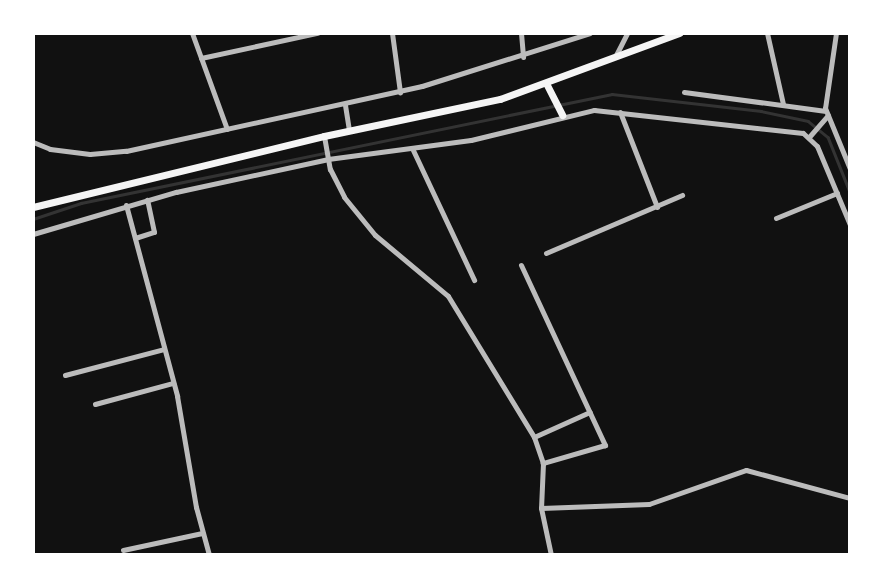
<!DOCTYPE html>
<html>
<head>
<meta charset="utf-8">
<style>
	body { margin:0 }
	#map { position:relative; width:883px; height:588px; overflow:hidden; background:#111; font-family:Barlow,sans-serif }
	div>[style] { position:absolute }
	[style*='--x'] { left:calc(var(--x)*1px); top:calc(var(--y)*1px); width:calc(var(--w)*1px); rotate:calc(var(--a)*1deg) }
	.stream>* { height:2.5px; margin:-1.25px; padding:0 1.25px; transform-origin:1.25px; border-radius:1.25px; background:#333 }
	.minor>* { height:5px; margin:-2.5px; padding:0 2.5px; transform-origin:2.5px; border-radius:2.5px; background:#bcbcbc }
	.secondary>* { height:7px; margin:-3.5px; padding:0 3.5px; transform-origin:3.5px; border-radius:3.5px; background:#f5f5f5 }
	span { translate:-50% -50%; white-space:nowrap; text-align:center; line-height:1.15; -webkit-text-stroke:5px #fff; paint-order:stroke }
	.frame { position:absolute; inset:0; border:35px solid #fff; pointer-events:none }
</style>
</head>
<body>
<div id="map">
	<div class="stream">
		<i style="--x:33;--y:219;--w:51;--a:-18.4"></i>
		<i style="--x:81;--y:203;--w:542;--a:-11.6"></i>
		<i style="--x:612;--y:94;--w:150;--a:6.5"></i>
		<i style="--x:761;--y:111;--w:48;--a:12"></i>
		<i style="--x:808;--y:121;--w:26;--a:39"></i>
		<i style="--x:828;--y:137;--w:59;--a:68.2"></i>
	</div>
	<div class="minor">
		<i style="--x:192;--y:33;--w:102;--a:70"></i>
		<i style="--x:392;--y:33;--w:60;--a:82.3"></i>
		<i style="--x:521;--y:33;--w:24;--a:85"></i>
		<i style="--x:767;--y:33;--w:73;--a:77.3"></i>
		<i style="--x:836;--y:33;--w:76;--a:98.3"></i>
		<i style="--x:825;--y:108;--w:66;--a:67.7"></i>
		<i style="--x:615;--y:57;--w:27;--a:-63"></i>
		<i style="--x:201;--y:58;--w:119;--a:-12.2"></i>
		<i style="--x:684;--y:92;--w:143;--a:7.6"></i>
		<i style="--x:345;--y:105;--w:26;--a:81"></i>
		<i style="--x:620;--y:112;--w:102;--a:68.7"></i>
		<i style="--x:324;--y:136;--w:34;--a:80"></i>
		<i style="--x:330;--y:169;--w:31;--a:63"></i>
		<i style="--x:344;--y:197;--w:49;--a:50.8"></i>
		<i style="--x:375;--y:235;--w:95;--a:39.9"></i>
		<i style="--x:448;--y:296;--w:165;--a:58.6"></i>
		<i style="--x:534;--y:437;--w:28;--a:71"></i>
		<i style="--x:543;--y:463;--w:45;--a:92.5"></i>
		<i style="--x:541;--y:508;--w:48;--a:78"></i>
		<i style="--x:809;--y:137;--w:29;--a:-49"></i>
		<i style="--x:33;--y:142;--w:18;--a:22"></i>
		<i style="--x:50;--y:149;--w:40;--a:7.1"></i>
		<i style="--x:90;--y:154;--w:36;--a:-5"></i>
		<i style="--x:126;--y:151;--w:303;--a:-12.4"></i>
		<i style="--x:422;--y:86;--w:176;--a:-17.5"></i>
		<i style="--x:412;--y:148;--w:146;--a:64.8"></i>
		<i style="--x:126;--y:205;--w:198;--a:75"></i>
		<i style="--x:177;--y:396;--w:113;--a:80.3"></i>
		<i style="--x:196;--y:507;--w:50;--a:74.8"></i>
		<i style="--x:776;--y:218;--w:66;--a:-22.3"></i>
		<i style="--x:33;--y:234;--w:149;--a:-16.4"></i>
		<i style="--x:176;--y:192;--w:156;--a:-12.2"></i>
		<i style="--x:328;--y:159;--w:144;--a:-7.6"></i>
		<i style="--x:471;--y:140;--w:127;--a:-13.7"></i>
		<i style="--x:594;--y:110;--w:210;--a:6.3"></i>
		<i style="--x:803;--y:133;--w:19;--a:43"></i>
		<i style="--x:817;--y:146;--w:86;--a:67.3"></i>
		<i style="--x:135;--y:238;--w:20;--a:-18"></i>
		<i style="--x:154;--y:232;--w:33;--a:-102"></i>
		<i style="--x:546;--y:253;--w:148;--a:-23.1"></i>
		<i style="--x:521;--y:265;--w:199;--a:65"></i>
		<i style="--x:605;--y:445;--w:65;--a:163.8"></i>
		<i style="--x:65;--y:375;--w:102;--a:-14.7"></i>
		<i style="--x:95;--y:404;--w:81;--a:-15.1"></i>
		<i style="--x:534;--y:437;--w:61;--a:-24.1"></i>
		<i style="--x:541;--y:508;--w:108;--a:-2.1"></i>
		<i style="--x:649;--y:504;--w:103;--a:-19.3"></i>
		<i style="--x:746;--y:470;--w:108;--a:15.1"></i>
		<i style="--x:123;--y:550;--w:81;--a:-12.1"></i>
	</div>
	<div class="secondary">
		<i style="--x:546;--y:83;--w:36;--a:63"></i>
		<i style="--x:33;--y:207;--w:300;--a:-13.7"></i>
		<i style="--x:324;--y:136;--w:180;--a:-11.9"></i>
		<i style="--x:500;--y:99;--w:191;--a:-20.2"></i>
	</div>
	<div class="frame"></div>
</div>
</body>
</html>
